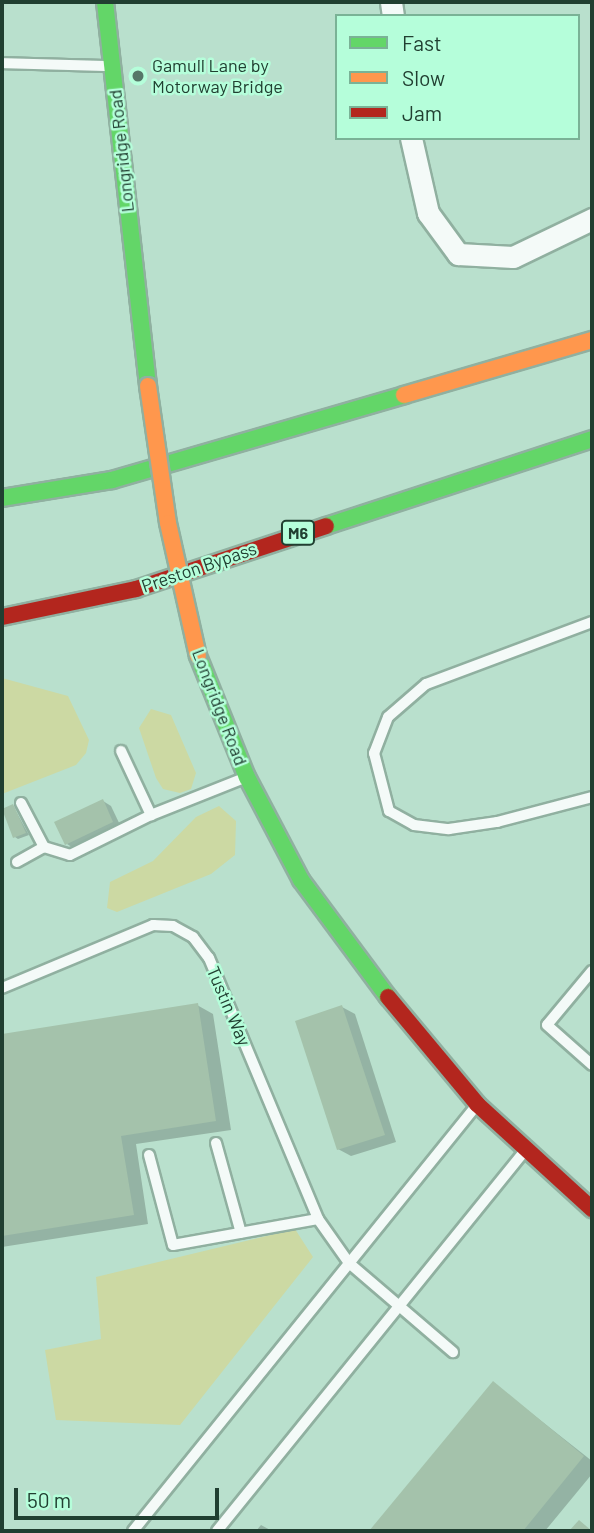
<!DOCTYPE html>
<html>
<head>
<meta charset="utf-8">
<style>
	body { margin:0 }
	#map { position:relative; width:594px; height:1533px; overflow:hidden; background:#b9e0cd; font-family:Barlow,sans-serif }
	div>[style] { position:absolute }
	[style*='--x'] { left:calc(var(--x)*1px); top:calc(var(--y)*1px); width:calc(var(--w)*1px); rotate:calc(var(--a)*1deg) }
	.green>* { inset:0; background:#ccd9a3 }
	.shadow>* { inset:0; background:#0003 }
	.building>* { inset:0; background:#a4c2ab }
	.roads { filter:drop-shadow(2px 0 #90b0a0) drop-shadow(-2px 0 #90b0a0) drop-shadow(0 2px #90b0a0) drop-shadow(0 -2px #90b0a0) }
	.lane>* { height:10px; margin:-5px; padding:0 5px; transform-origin:5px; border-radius:5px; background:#f4faf8 }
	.street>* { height:21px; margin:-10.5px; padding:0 10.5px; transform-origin:10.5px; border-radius:10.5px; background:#f4faf8 }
	.fast>* { height:16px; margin:-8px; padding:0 8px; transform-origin:8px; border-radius:8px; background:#63d668 }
	.slow>* { height:16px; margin:-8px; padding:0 8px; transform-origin:8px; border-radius:8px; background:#ff974d }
	.jam>* { height:16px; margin:-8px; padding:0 8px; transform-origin:8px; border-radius:8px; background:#b3261e }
	.bridges { filter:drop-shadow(2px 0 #90b0a0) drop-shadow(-2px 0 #90b0a0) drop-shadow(0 2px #90b0a0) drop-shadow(0 -2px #90b0a0) }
	.slow-bridge>* { height:16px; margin:-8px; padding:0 8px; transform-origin:8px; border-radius:8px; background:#ff974d }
	.dots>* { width:19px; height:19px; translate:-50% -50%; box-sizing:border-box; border:4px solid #b5feda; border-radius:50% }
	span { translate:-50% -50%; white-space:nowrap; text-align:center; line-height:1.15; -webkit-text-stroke:5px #b5feda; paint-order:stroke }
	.shield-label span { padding:2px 5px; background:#b5feda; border:2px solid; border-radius:5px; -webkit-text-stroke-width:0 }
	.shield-label { font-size:16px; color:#213f31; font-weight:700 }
	.poi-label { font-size:18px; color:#213f31 }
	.left { translate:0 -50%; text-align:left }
	.street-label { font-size:18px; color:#213f31 }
	.frame { position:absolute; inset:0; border:4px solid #213f31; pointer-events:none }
	.legend { position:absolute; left:335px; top:14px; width:245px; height:126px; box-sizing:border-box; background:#b5feda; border:2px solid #7ab296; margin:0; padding:9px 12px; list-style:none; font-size:21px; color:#213f31 }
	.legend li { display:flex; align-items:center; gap:14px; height:35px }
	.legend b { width:35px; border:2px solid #7ab296 }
	.scale { position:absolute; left:14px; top:1488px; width:205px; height:32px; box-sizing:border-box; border:4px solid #213f31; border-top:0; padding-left:9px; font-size:21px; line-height:24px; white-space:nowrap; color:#213f31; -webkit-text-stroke:5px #b5feda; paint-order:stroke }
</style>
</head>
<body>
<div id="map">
	<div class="green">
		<i style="clip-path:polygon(2px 678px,68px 696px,89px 740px,86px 753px,76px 765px,2px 794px)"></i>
		<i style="clip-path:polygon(151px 709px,171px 715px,196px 773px,191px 789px,180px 793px,163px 789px,156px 778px,139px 728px)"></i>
		<i style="clip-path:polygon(219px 806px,236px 821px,235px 855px,211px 874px,117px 912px,107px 908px,110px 882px,153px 861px,196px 817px)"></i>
		<i style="clip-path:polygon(295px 1229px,313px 1257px,180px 1425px,56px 1420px,45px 1350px,101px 1339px,96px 1277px)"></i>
	</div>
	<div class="shadow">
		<i style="clip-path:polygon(103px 801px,111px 806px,121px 827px,75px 849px,67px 844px)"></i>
		<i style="clip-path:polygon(13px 806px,29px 835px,18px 839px,15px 837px)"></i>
		<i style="clip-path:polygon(197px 1005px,213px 1014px,231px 1130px,136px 1144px,148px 1224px,2px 1247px,2px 1035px)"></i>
		<i style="clip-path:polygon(342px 1007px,355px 1014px,396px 1142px,351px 1156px,338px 1149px)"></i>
		<i style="clip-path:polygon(493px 1383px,592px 1461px,592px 1474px,545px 1531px,371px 1531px)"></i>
		<i style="clip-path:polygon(261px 1525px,272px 1531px,256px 1531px)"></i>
	</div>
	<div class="building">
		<i style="clip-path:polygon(103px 799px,113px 822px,65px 845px,54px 822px)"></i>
		<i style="clip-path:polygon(13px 804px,26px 833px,13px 838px,2px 809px)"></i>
		<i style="clip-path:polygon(198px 1003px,216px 1121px,121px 1136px,134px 1215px,2px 1236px,2px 1034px)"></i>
		<i style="clip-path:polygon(342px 1005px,385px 1135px,337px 1150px,295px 1021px)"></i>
		<i style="clip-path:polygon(493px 1381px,584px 1456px,523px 1531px,369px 1531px)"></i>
		<i style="clip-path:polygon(579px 1520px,592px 1531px,569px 1531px)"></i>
	</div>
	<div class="roads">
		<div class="lane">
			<i style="--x:2;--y:63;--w:107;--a:1.6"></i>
			<i style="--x:592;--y:622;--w:177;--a:159.5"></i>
			<i style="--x:426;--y:684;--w:50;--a:139"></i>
			<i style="--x:388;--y:717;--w:39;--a:111"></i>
			<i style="--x:374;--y:753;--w:60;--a:75.5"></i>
			<i style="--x:389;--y:811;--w:29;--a:29"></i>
			<i style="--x:414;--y:825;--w:35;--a:7"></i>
			<i style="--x:449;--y:829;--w:49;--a:-8.3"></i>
			<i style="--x:497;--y:822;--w:98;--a:-14.7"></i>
			<i style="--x:121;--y:751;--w:71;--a:64.9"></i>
			<i style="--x:21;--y:803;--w:50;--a:62.4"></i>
			<i style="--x:44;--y:847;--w:27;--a:17"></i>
			<i style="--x:70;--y:855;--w:90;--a:-26.3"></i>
			<i style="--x:151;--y:815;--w:100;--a:-21.7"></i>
			<i style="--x:17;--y:862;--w:31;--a:-29"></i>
			<i style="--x:592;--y:971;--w:70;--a:129.8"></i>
			<i style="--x:547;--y:1025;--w:60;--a:41.6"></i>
			<i style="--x:2;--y:988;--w:164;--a:-22.6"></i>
			<i style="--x:153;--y:925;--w:20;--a:3"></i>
			<i style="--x:173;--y:926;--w:23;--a:29"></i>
			<i style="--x:193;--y:937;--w:26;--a:53"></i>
			<i style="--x:209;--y:958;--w:283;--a:67.3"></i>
			<i style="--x:318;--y:1219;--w:54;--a:54.8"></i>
			<i style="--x:349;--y:1263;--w:137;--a:40.6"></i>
			<i style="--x:216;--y:1143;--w:93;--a:74.5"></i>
			<i style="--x:149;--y:1155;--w:93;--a:75.1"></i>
			<i style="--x:173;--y:1245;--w:147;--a:-10.2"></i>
			<i style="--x:133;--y:1531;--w:546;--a:-51.09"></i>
			<i style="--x:217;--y:1531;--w:489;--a:-51"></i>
		</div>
		<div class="street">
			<i style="--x:391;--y:2;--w:14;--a:82"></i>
			<i style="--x:411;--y:138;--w:77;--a:77.2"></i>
			<i style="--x:428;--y:213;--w:51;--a:53.8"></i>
			<i style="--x:458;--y:254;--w:55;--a:3.1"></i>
			<i style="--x:513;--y:257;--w:88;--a:-25.7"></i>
		</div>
		<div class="fast">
			<i style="--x:105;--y:2;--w:386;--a:83.6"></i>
			<i style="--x:2;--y:498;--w:111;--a:-9.3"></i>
			<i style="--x:112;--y:480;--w:304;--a:-16.2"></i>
			<i style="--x:326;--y:526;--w:280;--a:-18.1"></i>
			<i style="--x:198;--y:656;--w:131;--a:68"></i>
			<i style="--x:247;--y:777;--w:116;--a:62.3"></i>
			<i style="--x:301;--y:880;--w:146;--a:53.4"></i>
		</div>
		<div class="slow">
			<i style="--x:404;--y:395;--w:196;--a:-16.3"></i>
		</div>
		<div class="jam">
			<i style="--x:2;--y:617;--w:137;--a:-11.8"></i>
			<i style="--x:136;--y:589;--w:200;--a:-18.3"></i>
			<i style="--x:388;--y:997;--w:139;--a:50.2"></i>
			<i style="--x:477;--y:1104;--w:156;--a:42.4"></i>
		</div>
	</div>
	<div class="bridges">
		<div class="slow-bridge">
			<i style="--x:148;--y:386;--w:138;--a:81.7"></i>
			<i style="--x:168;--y:523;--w:136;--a:77.3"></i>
		</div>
	</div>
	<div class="dots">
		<i style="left:138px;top:76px;background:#567768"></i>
	</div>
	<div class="shield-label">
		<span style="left:298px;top:533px">M6</span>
	</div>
	<div class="poi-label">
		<span class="left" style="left:152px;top:76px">Gamull Lane by<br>Motorway Bridge</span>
	</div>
	<div class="street-label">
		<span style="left:121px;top:151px;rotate:-96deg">Longridge Road</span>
		<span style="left:199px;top:567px;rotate:-19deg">Preston Bypass</span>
		<span style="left:220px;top:707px;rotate:69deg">Longridge Road</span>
		<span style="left:229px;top:1006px;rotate:67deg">Tustin Way</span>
	</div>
	<div class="frame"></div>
	<ul class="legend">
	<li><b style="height:9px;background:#63d668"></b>Fast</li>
	<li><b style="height:9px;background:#ff974d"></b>Slow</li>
	<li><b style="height:9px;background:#b3261e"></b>Jam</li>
	</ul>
	<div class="scale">50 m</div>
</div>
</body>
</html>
